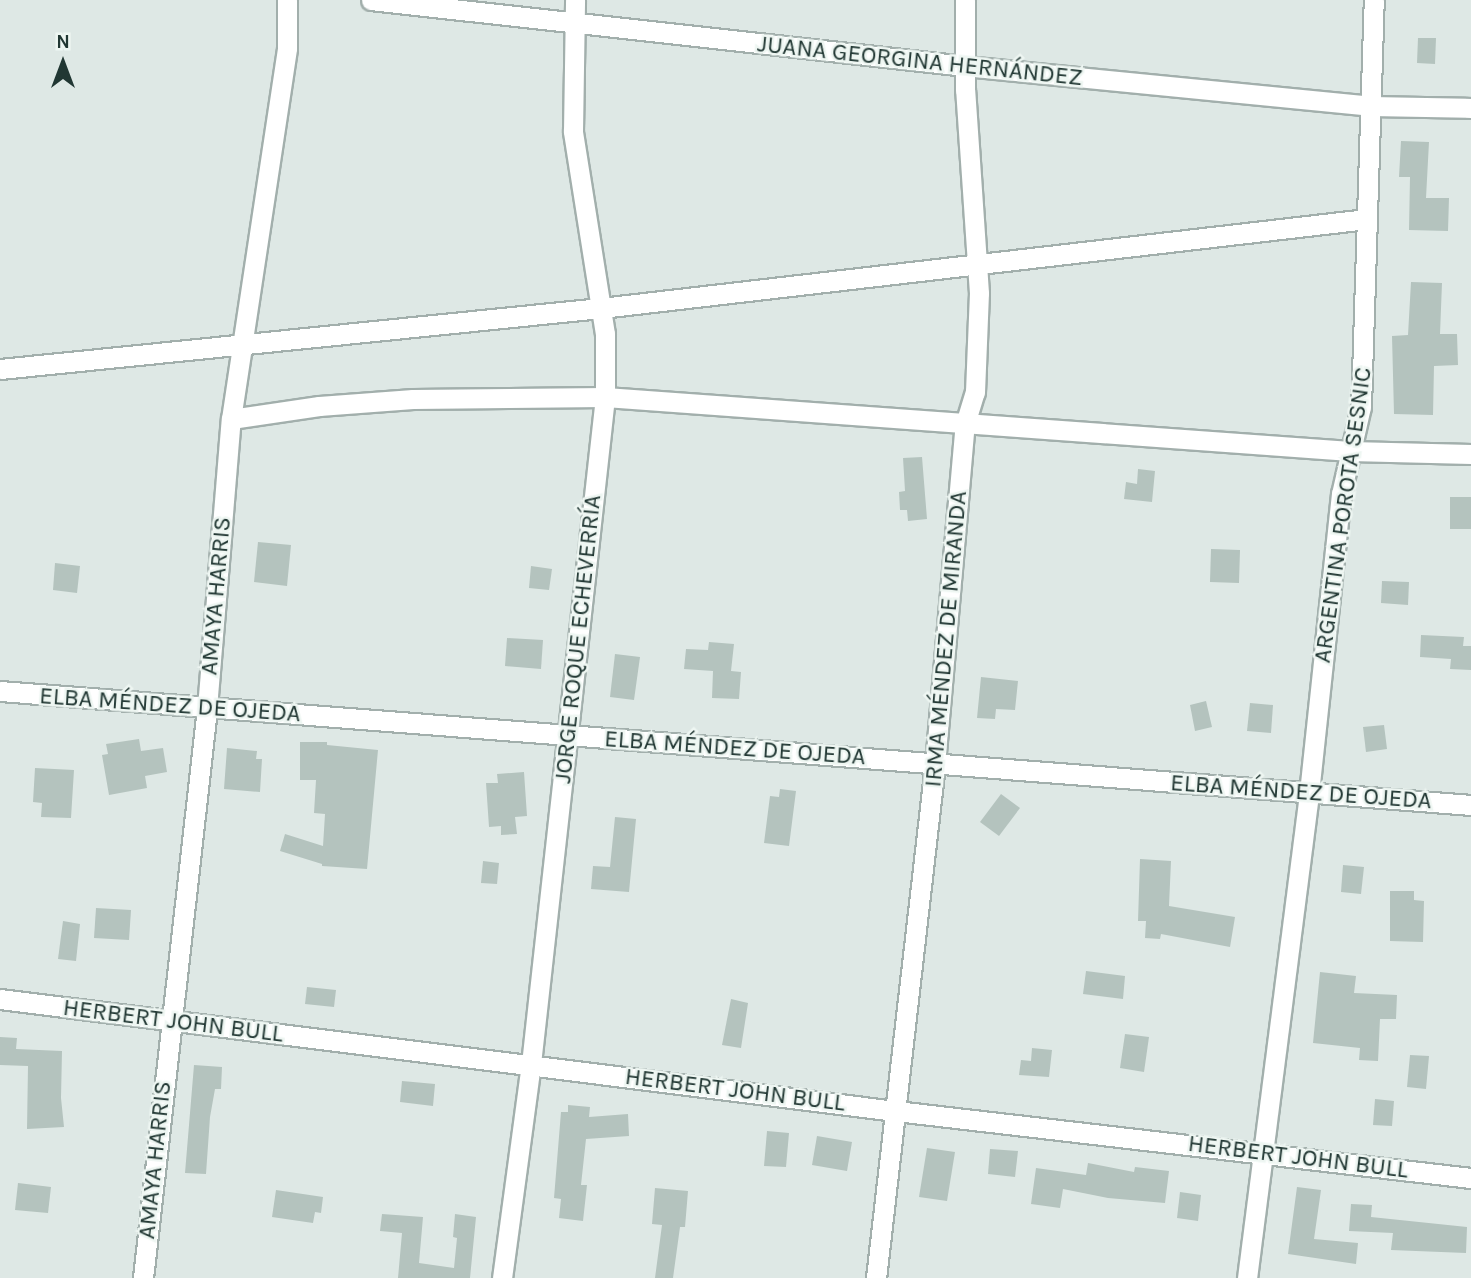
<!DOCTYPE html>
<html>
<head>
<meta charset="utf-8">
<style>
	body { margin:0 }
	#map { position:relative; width:1471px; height:1278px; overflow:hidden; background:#dee8e5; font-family:Karla,sans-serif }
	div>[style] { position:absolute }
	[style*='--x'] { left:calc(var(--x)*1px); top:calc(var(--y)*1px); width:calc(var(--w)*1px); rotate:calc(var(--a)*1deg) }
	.building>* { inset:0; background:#b4c3be }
	.roads { filter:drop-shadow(2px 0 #a2afac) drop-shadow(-2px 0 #a2afac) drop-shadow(0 2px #a2afac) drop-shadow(0 -2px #a2afac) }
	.minor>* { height:19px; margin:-9.5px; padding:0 9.5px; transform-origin:9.5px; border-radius:9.5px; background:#fff }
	span { translate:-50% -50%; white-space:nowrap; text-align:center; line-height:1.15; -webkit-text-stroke:5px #eef6f2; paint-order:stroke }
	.street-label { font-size:24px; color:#213733 }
	.north { position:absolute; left:28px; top:28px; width:70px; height:70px; -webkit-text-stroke:5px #eef6f2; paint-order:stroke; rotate:0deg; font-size:19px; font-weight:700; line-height:28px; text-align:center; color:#213733 }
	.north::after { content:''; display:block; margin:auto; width:24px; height:32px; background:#213733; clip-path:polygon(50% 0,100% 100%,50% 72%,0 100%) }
</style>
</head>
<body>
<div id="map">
	<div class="building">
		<i style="clip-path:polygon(1418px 38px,1436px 38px,1435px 64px,1417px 63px)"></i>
		<i style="clip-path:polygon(1401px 141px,1429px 142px,1426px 198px,1449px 198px,1448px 231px,1409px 230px,1410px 177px,1399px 177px)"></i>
		<i style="clip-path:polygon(1411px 282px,1442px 283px,1440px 334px,1457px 334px,1458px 365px,1434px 366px,1433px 415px,1394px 414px,1392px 336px,1408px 335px)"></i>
		<i style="clip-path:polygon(922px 457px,927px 519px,908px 521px,907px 510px,900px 510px,899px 492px,905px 491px,903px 458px)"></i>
		<i style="clip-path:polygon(1138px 469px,1155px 471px,1152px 502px,1124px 499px,1126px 482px,1137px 484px)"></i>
		<i style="clip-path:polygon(1450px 497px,1471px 497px,1471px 529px,1450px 529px)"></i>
		<i style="clip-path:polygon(258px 542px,291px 545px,287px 586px,254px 582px)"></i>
		<i style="clip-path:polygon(1211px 549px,1240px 550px,1239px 583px,1210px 582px)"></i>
		<i style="clip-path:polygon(55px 563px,80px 566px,77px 593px,53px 590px)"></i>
		<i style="clip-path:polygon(531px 566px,552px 569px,549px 590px,529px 588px)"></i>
		<i style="clip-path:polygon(1382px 581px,1409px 582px,1408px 605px,1381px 603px)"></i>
		<i style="clip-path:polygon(1421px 635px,1464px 637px,1463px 646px,1471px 646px,1471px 670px,1450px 669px,1451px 659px,1420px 657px)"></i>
		<i style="clip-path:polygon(507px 638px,543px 640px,541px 669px,505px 666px)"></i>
		<i style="clip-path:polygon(709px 642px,734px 644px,731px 671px,741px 672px,739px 699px,712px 698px,713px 671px,684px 669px,686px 649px,708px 650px)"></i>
		<i style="clip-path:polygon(615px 654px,640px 657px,634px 700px,610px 697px)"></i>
		<i style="clip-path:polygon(981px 677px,1018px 681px,1015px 710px,996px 709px,995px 719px,977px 718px)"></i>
		<i style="clip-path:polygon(1206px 701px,1212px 727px,1195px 731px,1190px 705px)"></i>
		<i style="clip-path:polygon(1250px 703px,1273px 705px,1271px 733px,1247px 731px)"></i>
		<i style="clip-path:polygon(1384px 725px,1387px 749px,1366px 752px,1363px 727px)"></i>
		<i style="clip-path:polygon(139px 739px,141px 751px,163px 748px,167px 772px,145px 776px,147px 788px,109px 795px,102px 755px,108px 754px,106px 744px)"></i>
		<i style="clip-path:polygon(300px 742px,327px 742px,327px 745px,378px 750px,367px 869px,322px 866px,322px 864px,280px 851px,285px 834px,323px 846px,325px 814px,314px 813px,316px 780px,300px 780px)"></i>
		<i style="clip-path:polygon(227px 748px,257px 751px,256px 759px,262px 759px,260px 792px,224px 789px)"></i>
		<i style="clip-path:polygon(35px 768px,74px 770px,71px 818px,41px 817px,42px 803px,33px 802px)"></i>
		<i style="clip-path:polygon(524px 772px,527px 816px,515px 817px,517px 834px,501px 835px,501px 826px,489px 827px,486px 783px,498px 783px,497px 774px)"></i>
		<i style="clip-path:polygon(780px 789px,796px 791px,789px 846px,764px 843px,770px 796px,779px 797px)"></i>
		<i style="clip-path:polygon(1001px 794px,1020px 808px,999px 836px,980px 822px)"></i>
		<i style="clip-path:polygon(615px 817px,636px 819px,629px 892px,591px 889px,593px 866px,610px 867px)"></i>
		<i style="clip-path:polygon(1140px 859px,1171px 861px,1169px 906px,1235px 917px,1230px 947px,1161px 934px,1160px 939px,1145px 938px,1146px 921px,1138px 921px)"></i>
		<i style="clip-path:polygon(483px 861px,499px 863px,497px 884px,481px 883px)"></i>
		<i style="clip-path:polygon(1343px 865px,1364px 867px,1361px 894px,1341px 892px)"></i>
		<i style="clip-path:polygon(1390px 891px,1414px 891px,1414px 900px,1424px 901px,1423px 942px,1390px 941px)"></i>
		<i style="clip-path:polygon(96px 908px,131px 910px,129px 940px,94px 938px)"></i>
		<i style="clip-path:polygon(63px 921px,80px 924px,76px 961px,58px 959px)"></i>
		<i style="clip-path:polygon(1086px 971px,1125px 976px,1123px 999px,1083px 994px)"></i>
		<i style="clip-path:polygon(1320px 972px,1356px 976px,1354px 993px,1397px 995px,1396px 1019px,1380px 1019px,1378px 1061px,1359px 1060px,1360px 1048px,1313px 1043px)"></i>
		<i style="clip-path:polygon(307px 987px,336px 990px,334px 1007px,305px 1004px)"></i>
		<i style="clip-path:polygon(731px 999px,748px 1003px,741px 1048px,722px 1045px)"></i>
		<i style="clip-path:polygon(1125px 1034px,1149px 1037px,1144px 1072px,1120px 1068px)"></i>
		<i style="clip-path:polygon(0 1037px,17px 1038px,16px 1049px,62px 1051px,61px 1098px,64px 1127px,27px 1129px,28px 1066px,0 1065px)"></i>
		<i style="clip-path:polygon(1032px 1048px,1052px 1050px,1049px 1077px,1019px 1075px,1021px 1060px,1031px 1061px)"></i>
		<i style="clip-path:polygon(1410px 1055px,1429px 1056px,1426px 1089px,1407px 1087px)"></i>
		<i style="clip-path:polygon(194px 1065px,222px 1067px,221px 1089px,215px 1089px,210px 1117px,206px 1174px,185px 1173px)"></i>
		<i style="clip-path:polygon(402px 1081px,435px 1084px,433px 1106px,400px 1102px)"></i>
		<i style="clip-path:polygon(1375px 1099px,1394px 1101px,1392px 1126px,1373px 1125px)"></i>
		<i style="clip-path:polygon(568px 1105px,590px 1107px,589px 1117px,628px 1114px,629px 1136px,586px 1139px,581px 1185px,587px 1185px,583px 1221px,559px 1218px,561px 1199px,554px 1198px,561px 1112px,568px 1112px)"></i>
		<i style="clip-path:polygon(767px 1131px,789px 1133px,786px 1167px,764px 1166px)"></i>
		<i style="clip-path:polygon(817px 1136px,852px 1142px,847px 1171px,812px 1165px)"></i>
		<i style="clip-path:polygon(927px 1148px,955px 1152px,947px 1201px,919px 1197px)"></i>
		<i style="clip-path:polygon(990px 1149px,1018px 1151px,1015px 1177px,988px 1174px)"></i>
		<i style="clip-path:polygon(1088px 1163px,1134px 1172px,1135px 1167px,1169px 1171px,1165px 1203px,1108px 1198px,1063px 1189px,1060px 1208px,1031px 1204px,1036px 1168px,1086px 1175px)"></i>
		<i style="clip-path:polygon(18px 1183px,51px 1187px,48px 1213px,15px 1210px)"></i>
		<i style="clip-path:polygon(1297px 1187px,1321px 1190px,1314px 1239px,1358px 1243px,1356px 1264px,1288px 1254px)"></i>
		<i style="clip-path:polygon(655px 1188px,688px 1191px,685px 1227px,680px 1227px,673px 1278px,655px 1278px,662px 1225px,652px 1224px)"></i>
		<i style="clip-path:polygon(276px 1190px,323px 1197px,321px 1213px,315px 1212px,313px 1223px,272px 1217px)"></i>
		<i style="clip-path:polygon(1180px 1192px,1201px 1195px,1198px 1221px,1177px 1218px)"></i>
		<i style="clip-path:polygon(1351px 1204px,1372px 1205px,1371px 1217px,1467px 1227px,1466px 1253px,1391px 1250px,1393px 1233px,1349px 1231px)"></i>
		<i style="clip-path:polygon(382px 1214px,423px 1217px,419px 1263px,454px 1268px,457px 1238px,453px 1237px,455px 1214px,476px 1217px,470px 1278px,398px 1278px,402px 1233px,380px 1231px)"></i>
	</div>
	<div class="roads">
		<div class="minor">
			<i style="--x:371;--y:0;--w:598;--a:6.34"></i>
			<i style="--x:965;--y:66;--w:407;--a:5.6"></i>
			<i style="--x:1370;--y:106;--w:101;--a:1.1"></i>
			<i style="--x:0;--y:369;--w:604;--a:-5.8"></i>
			<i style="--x:601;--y:308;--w:771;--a:-6.63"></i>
			<i style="--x:231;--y:419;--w:89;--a:-8.4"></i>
			<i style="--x:319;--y:406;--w:94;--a:-4.3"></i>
			<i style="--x:413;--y:399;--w:192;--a:-0.6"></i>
			<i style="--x:605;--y:397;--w:747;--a:4.15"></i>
			<i style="--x:1350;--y:451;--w:121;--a:1.4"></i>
			<i style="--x:0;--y:691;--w:1475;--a:4.43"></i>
			<i style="--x:0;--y:999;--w:903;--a:7.13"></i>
			<i style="--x:896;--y:1111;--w:579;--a:6.65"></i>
			<i style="--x:143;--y:1278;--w:574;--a:-83.59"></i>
			<i style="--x:207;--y:708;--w:290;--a:-85.3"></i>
			<i style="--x:231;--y:419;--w:375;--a:-81.4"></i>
			<i style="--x:287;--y:48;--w:48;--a:-90"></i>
			<i style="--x:502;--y:1278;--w:216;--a:-82.3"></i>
			<i style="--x:531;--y:1064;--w:671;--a:-83.67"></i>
			<i style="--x:605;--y:397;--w:63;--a:-90"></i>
			<i style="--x:605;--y:334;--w:206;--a:-99"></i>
			<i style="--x:573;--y:131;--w:131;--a:-89.1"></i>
			<i style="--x:876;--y:1278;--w:517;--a:-83.45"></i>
			<i style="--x:935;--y:764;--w:341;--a:-85"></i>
			<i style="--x:965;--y:424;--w:34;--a:-73"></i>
			<i style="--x:975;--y:392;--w:99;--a:-87.7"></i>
			<i style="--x:979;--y:293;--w:203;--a:-93.9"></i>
			<i style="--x:965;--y:90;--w:90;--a:-90"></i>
			<i style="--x:1247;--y:1278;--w:489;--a:-82.7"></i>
			<i style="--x:1309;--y:793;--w:301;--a:-83.9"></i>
			<i style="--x:1341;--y:494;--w:89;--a:-77.1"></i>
			<i style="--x:1361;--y:407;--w:407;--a:-88.2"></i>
		</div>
	</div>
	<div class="street-label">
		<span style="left:920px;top:61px;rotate:6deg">JUANA GEORGINA HERNÁNDEZ</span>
		<span style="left:1343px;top:515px;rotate:-82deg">ARGENTINA POROTA SESNIC</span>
		<span style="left:216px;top:596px;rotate:-85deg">AMAYA HARRIS</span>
		<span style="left:578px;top:639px;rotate:-84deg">JORGE ROQUE ECHEVERRÍA</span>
		<span style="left:946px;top:639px;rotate:-85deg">IRMA MÉNDEZ DE MIRANDA</span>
		<span style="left:170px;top:705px;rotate:4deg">ELBA MÉNDEZ DE OJEDA</span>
		<span style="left:735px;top:748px;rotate:4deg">ELBA MÉNDEZ DE OJEDA</span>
		<span style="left:1301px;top:792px;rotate:4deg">ELBA MÉNDEZ DE OJEDA</span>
		<span style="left:173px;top:1021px;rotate:7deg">HERBERT JOHN BULL</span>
		<span style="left:735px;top:1090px;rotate:7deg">HERBERT JOHN BULL</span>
		<span style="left:1298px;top:1157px;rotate:7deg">HERBERT JOHN BULL</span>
		<span style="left:155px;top:1160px;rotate:-84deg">AMAYA HARRIS</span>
	</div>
	<div class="north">N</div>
</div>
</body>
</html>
